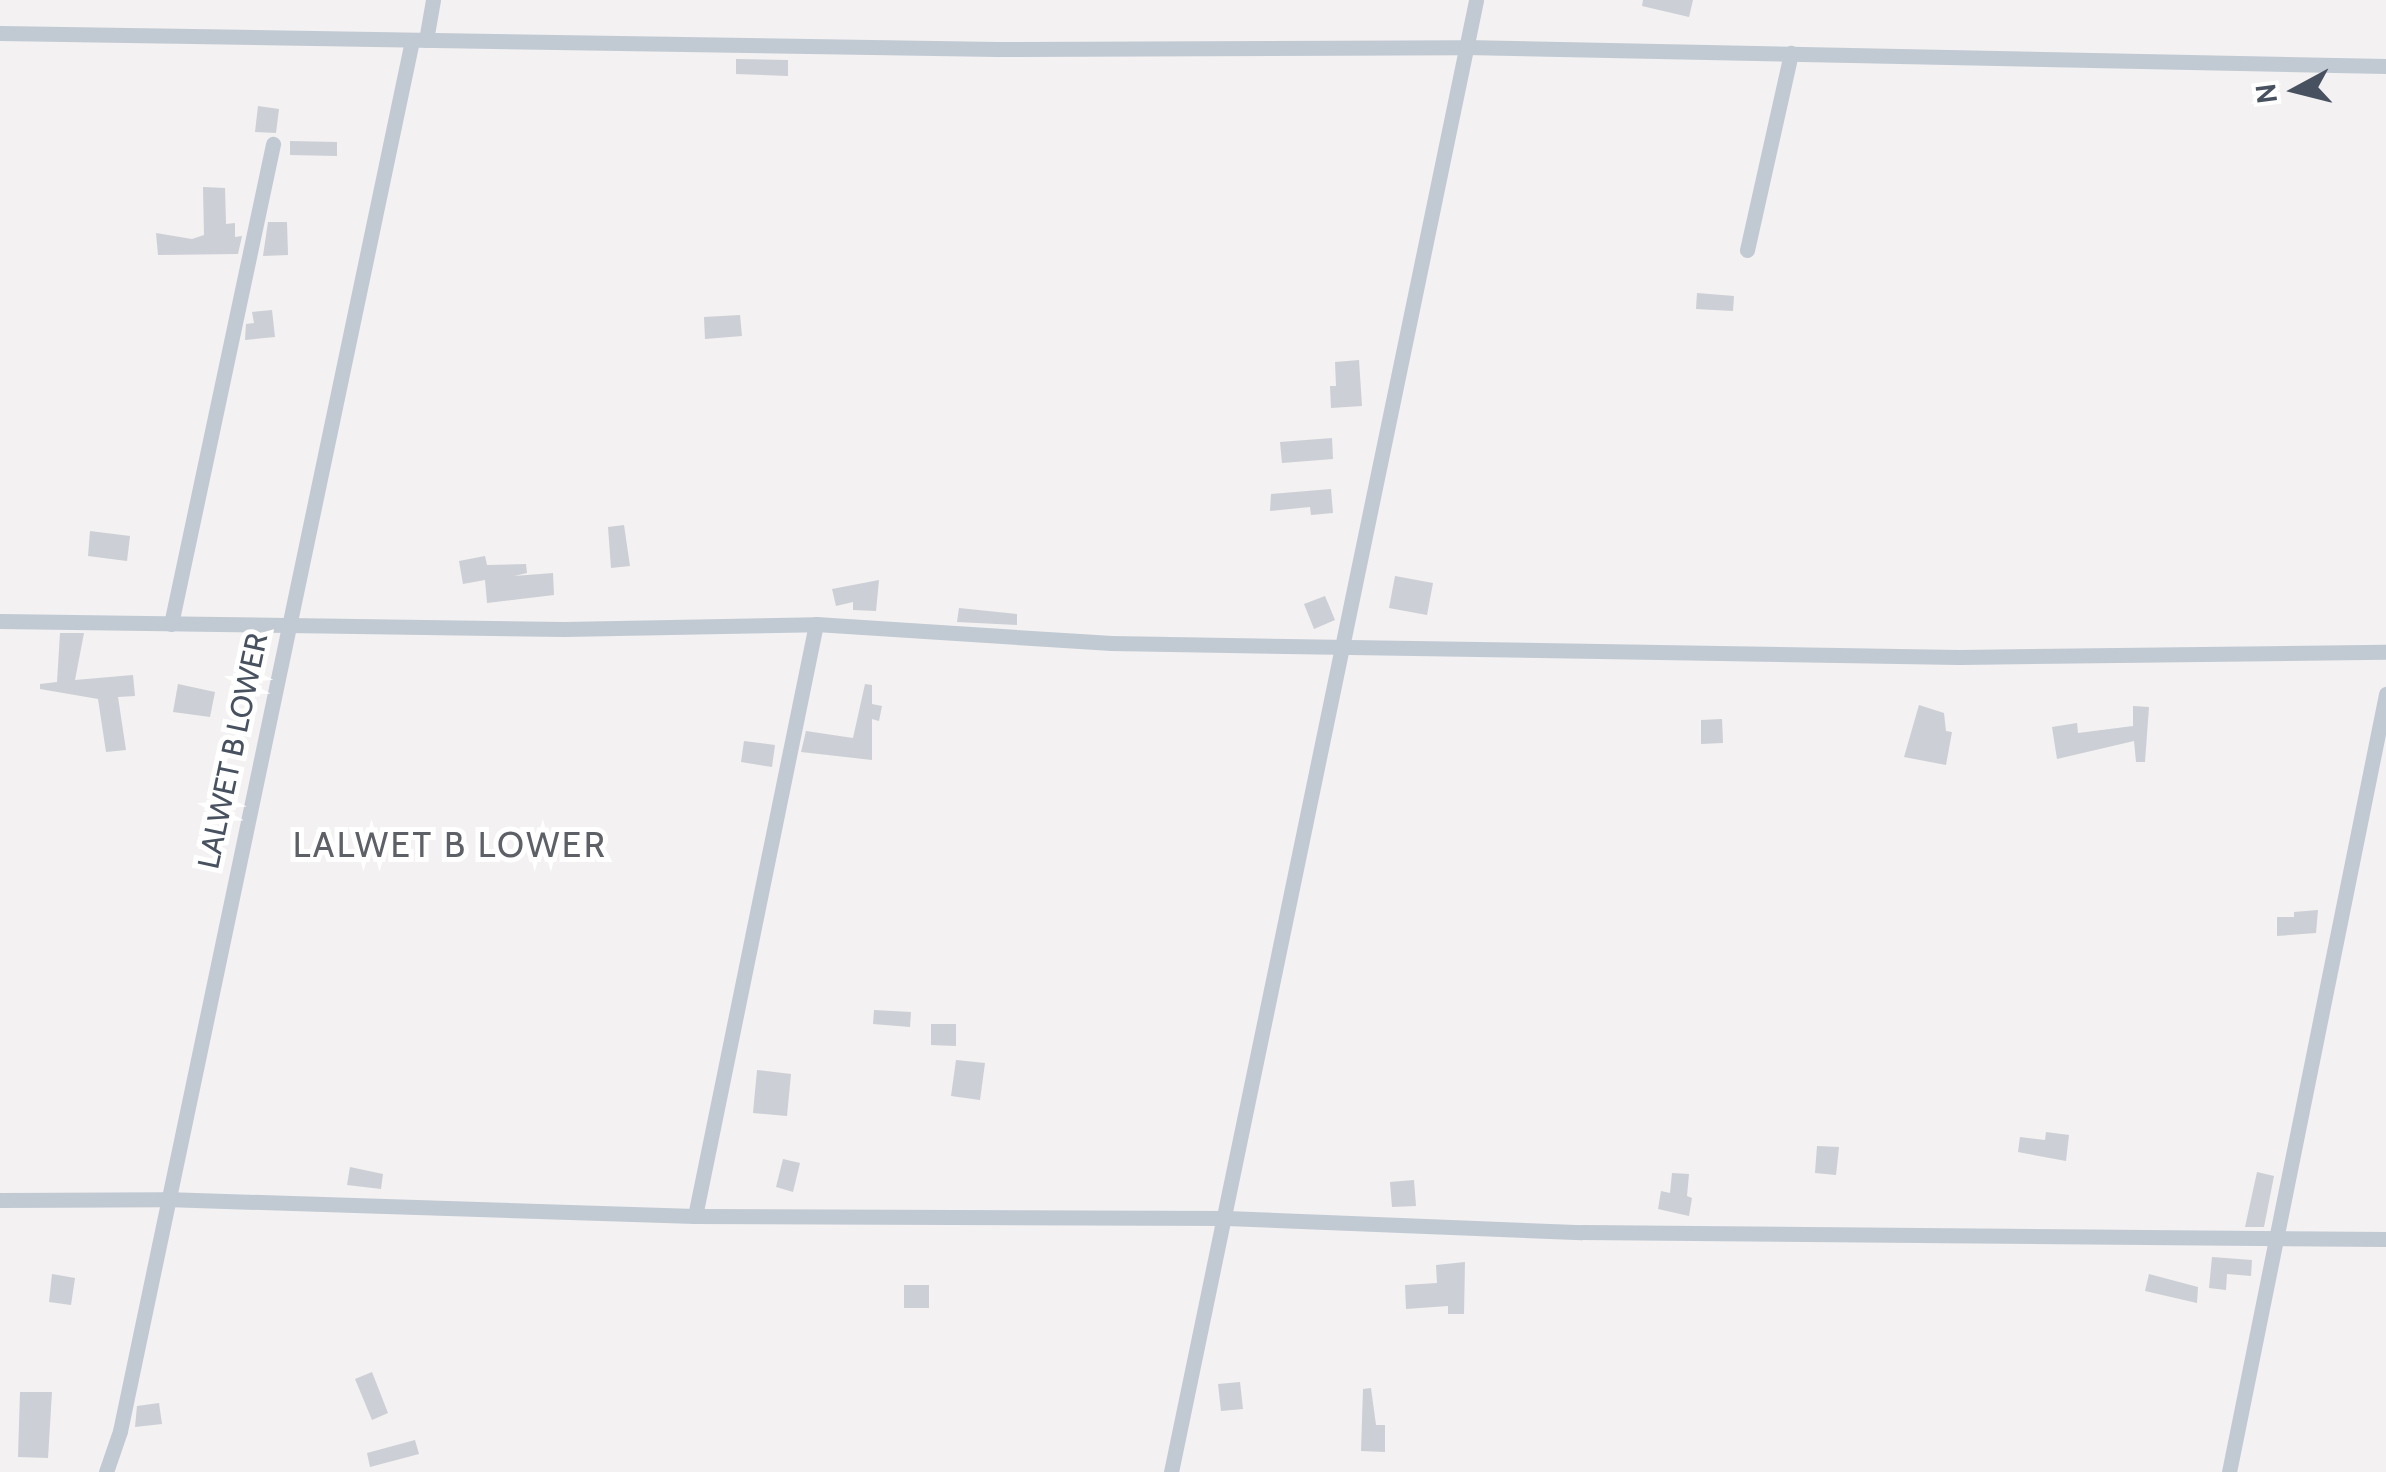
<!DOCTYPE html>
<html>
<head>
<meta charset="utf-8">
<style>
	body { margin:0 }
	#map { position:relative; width:2386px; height:1472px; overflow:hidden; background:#f3f1f1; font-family:Cabin,sans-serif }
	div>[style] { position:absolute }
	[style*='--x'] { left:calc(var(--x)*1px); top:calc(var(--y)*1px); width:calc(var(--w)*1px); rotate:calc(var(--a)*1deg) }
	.building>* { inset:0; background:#cccfd5 }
	.minor>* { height:15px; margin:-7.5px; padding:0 7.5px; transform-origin:7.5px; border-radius:7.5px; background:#c1c9d3 }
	span { translate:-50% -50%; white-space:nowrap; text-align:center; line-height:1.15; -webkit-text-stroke:10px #fff; paint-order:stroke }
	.street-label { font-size:30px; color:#47515f }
	.quarter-label { font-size:35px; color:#5d6066; letter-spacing:2.5px }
	.north { position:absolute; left:2246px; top:40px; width:100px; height:100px; -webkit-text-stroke:8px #fff; paint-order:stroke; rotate:263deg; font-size:28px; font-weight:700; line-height:40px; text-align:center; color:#47515f }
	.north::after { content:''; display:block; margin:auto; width:35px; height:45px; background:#47515f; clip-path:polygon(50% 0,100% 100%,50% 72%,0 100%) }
</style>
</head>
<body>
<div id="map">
	<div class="building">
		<i style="clip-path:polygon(1643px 0,1693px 0,1689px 17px,1642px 6px)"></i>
		<i style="clip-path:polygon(736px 59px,788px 60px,788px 76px,736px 74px)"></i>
		<i style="clip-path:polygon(258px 106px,279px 109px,276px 133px,255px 132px)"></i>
		<i style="clip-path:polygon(290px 141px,337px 142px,337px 156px,290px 155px)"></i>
		<i style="clip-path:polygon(203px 187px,225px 188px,226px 224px,235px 223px,235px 237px,242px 236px,238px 254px,158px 255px,156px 233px,192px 239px,204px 235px)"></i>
		<i style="clip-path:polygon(268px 222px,287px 222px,288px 255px,263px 256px)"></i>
		<i style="clip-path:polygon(1697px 293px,1734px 296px,1733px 311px,1696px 309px)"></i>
		<i style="clip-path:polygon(272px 310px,275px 337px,245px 340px,246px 324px,254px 323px,252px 312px)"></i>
		<i style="clip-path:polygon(740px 315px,742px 336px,705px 339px,704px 317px)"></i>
		<i style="clip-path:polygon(1359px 360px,1362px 406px,1331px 408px,1330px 386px,1336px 386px,1335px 362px)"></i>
		<i style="clip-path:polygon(1332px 438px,1333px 459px,1282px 463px,1280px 442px)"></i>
		<i style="clip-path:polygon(1331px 489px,1333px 513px,1311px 515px,1310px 507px,1270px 511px,1271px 494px)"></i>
		<i style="clip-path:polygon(624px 525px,630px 566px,611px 568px,608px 527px)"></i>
		<i style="clip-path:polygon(90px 531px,130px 536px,127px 561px,88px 556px)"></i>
		<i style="clip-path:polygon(485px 556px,487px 565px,526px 564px,527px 573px,514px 576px,553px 573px,554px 595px,487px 603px,485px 580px,463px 584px,459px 561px)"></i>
		<i style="clip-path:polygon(1395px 576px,1433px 583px,1427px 615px,1389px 608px)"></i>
		<i style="clip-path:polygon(879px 580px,876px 611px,853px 610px,853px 602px,836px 606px,832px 589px)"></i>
		<i style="clip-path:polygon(1325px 596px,1335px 620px,1314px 629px,1304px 604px)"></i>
		<i style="clip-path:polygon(959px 608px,1017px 614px,1017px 625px,957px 622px)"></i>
		<i style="clip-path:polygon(60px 633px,84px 633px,75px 680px,133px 675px,135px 696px,118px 697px,126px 750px,106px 752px,98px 699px,40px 689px,40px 684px,57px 682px)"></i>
		<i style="clip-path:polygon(249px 639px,265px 641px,261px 673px,245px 671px)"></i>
		<i style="clip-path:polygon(178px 684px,215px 692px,210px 717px,173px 712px)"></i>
		<i style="clip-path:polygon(865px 684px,872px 685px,872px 704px,882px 706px,879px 721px,872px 719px,872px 760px,801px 752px,806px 731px,853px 738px)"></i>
		<i style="clip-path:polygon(1919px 705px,1944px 713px,1946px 731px,1952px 732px,1946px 765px,1904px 757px)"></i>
		<i style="clip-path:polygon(2133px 706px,2149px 707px,2145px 762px,2136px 762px,2134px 741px,2057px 759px,2052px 727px,2077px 723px,2078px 733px,2133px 726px)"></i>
		<i style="clip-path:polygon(1722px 719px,1723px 743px,1701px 744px,1701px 720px)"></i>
		<i style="clip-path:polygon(744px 741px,775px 745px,772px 767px,741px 762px)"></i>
		<i style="clip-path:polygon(2318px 910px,2316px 933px,2277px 936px,2277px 917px,2294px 917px,2294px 912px)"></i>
		<i style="clip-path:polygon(874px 1010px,911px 1012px,910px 1027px,873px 1024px)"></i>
		<i style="clip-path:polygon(931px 1024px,956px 1024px,956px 1046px,931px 1045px)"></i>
		<i style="clip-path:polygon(956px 1060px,985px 1063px,980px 1100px,951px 1096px)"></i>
		<i style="clip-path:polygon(757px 1070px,791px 1074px,787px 1116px,753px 1113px)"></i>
		<i style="clip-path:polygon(2046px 1132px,2069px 1135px,2066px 1161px,2018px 1152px,2020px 1137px,2045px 1140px)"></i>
		<i style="clip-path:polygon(1817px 1146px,1839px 1147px,1836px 1175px,1815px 1173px)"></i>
		<i style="clip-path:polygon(783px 1159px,800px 1163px,793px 1192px,776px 1187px)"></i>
		<i style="clip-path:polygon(350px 1167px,383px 1174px,381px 1189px,347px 1185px)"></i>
		<i style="clip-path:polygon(2257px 1172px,2274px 1176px,2264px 1227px,2245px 1227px)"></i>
		<i style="clip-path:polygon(1672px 1173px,1689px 1174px,1687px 1196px,1692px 1198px,1689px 1216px,1658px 1209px,1661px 1191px,1670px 1193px)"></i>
		<i style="clip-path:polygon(1414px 1180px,1416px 1206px,1392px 1207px,1390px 1182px)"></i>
		<i style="clip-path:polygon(2212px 1257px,2252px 1260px,2251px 1276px,2227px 1274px,2226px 1290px,2209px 1288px)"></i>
		<i style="clip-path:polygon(1465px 1262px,1464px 1314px,1448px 1314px,1448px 1306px,1406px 1309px,1405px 1285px,1437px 1283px,1436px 1265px)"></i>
		<i style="clip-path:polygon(52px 1274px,75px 1278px,71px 1305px,49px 1302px)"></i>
		<i style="clip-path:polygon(2149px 1274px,2198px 1287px,2197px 1303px,2145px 1291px)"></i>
		<i style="clip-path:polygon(904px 1285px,929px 1285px,929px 1308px,904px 1308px)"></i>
		<i style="clip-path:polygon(372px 1372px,388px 1413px,372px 1420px,355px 1379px)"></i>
		<i style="clip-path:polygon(1240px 1382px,1243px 1409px,1221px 1411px,1218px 1384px)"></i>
		<i style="clip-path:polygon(1371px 1388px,1376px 1425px,1385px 1425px,1385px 1452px,1361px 1451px,1363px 1389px)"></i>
		<i style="clip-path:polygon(20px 1392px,52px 1392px,48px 1458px,18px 1457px)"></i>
		<i style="clip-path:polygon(159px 1403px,162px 1424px,135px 1427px,137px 1406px)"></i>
		<i style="clip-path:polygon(415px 1440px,419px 1454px,370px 1467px,367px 1453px)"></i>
	</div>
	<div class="minor">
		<i style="--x:0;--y:33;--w:997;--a:0.92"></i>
		<i style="--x:997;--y:49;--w:468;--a:-0.2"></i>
		<i style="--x:1465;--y:47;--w:921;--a:1.18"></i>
		<i style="--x:426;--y:40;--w:41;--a:-80.1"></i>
		<i style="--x:1747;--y:250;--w:202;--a:-77.4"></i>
		<i style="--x:0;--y:621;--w:564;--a:0.81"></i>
		<i style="--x:564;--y:629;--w:252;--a:-1.1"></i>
		<i style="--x:816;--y:624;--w:296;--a:3.7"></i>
		<i style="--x:1111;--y:643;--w:848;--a:0.95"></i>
		<i style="--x:1959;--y:657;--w:427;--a:-0.7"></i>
		<i style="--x:171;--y:624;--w:491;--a:-78"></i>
		<i style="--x:0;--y:1200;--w:165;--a:-0.3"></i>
		<i style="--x:165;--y:1199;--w:530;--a:1.84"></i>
		<i style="--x:695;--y:1216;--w:531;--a:0.22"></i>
		<i style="--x:1226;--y:1218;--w:356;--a:2.3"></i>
		<i style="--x:1582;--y:1232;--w:804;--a:0.5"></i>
		<i style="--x:695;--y:1216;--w:604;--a:-78.45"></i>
		<i style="--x:106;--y:1472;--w:43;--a:-71.1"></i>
		<i style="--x:120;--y:1431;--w:1420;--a:-78.14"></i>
		<i style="--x:1171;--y:1472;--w:1503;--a:-78.29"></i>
		<i style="--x:2229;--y:1472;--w:794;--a:-78.59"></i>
	</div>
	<div class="street-label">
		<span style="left:233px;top:751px;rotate:-78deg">LALWET B LOWER</span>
	</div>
	<div class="quarter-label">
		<span style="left:450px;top:845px">LALWET B LOWER</span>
	</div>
	<div class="north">N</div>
</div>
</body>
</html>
